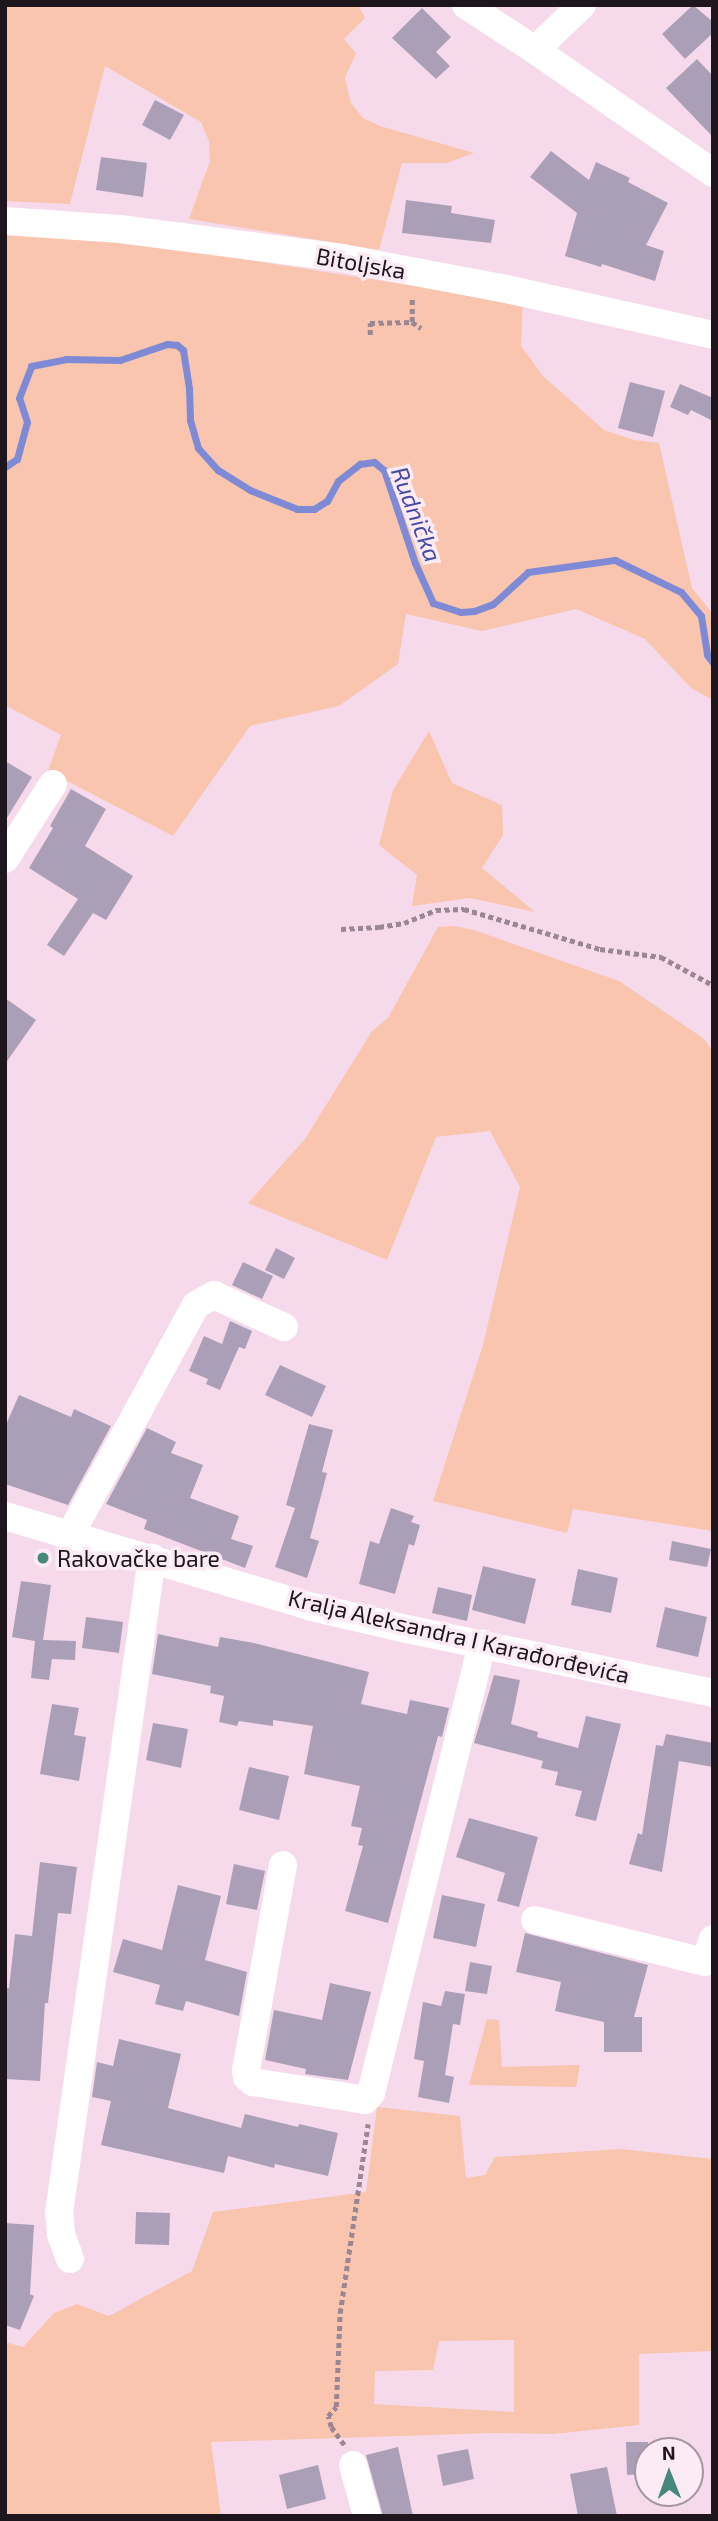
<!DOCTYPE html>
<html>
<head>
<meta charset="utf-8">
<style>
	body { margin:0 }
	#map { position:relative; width:718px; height:2521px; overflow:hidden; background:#f6daeb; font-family:"Exo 2",sans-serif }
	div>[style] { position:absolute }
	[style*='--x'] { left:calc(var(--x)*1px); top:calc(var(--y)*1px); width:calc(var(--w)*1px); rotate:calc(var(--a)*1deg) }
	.green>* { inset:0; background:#f9c5ae }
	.stream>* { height:7px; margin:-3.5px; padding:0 3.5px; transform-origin:3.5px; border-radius:3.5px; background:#7e8ad5 }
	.building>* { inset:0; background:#ab9fb8 }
	.path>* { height:4.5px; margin-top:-2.25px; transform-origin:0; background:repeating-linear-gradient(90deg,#9b8693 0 5px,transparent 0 8.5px) }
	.minor>* { height:28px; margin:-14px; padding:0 14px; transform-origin:14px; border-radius:14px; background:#fff }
	.dots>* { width:19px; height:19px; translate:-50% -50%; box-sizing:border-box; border:4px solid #fcebf5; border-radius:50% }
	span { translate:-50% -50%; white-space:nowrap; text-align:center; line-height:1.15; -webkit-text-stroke:7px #fcebf5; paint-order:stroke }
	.street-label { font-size:23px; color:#1f151c }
	.poi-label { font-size:23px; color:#1f151c }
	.left { translate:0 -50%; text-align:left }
	.water-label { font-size:24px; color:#434ba4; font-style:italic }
	.frame { position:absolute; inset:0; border:7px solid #1f151c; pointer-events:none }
	.north { position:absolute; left:634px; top:2437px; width:70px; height:70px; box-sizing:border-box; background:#fcebf5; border:2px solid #a4959e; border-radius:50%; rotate:359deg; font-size:19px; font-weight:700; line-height:28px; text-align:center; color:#1f151c }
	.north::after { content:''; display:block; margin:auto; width:24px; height:32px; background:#46897c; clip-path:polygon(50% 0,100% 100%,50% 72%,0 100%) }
</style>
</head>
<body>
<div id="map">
	<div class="green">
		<i style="clip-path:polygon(5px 5px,358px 5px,365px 18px,344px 39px,356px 53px,345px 78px,351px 103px,363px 118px,380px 126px,474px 153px,447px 163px,402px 163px,379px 250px,189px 219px,210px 161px,209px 141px,201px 122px,105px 66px,70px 204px,5px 201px)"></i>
		<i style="clip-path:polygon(5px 234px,103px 241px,211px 254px,523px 303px,521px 346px,543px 376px,604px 430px,634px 440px,659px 443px,692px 588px,713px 614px,713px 700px,691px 688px,645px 639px,576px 609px,482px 631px,406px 614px,398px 664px,339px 706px,250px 726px,173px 836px,48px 771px,61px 735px,5px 705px)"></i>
		<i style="clip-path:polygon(429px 731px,452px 783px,502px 805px,503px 835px,482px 868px,535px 912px,470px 898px,412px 906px,417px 875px,379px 845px,393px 790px)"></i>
		<i style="clip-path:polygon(454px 926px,474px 930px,619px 981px,703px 1038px,713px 1051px,713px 1531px,573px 1509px,567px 1533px,433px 1501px,483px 1345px,520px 1187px,490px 1131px,436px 1137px,387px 1260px,248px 1203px,305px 1139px,372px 1031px,388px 1018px,438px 927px)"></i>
		<i style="clip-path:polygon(487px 2019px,499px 2020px,502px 2067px,580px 2065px,576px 2087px,469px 2085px)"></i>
		<i style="clip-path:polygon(evenodd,377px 2107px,460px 2116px,466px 2178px,485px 2175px,495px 2157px,621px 2149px,713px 2159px,713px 2351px,639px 2354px,639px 2425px,553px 2434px,493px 2433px,211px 2442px,221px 2516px,5px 2516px,5px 2342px,23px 2347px,54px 2313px,77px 2304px,109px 2316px,192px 2271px,213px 2212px,366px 2192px,377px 2107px,514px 2340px,514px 2412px,374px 2404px,375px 2371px,433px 2370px,439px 2341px,514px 2340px)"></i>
	</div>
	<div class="stream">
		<i style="--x:5;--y:467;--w:14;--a:-34"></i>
		<i style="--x:17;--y:459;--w:38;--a:-75"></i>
		<i style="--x:27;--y:422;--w:25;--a:-108"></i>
		<i style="--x:19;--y:398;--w:34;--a:-69"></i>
		<i style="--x:31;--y:366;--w:36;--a:-11"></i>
		<i style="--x:66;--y:359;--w:54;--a:1.1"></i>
		<i style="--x:120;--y:360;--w:50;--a:-18.8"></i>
		<i style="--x:167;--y:344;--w:10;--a:6"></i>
		<i style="--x:177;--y:345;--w:8;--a:40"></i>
		<i style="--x:183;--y:350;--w:39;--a:81"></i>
		<i style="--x:189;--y:389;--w:31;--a:88"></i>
		<i style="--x:190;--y:420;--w:29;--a:74"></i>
		<i style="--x:198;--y:448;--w:30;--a:48"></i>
		<i style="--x:218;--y:470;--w:38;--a:32"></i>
		<i style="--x:250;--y:490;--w:51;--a:22"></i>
		<i style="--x:297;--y:509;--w:17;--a:0"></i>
		<i style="--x:314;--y:509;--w:15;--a:-32"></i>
		<i style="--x:327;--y:501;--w:23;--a:-61"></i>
		<i style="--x:338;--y:481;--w:28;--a:-38"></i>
		<i style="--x:360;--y:464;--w:14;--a:-8"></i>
		<i style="--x:374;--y:462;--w:13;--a:39"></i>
		<i style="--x:384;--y:470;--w:98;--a:71.6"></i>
		<i style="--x:415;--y:563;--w:44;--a:65.8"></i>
		<i style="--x:433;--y:603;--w:29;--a:18"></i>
		<i style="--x:461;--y:612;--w:13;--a:-4"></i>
		<i style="--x:474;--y:611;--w:20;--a:-20"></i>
		<i style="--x:493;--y:604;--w:47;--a:-42.4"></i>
		<i style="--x:528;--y:572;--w:88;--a:-7.9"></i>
		<i style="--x:615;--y:560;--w:73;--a:25.9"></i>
		<i style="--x:681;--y:592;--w:31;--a:50"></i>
		<i style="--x:701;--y:616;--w:39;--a:81"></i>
		<i style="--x:707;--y:655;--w:10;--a:53"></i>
	</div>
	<div class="building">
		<i style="clip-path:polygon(693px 5px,713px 22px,713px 33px,685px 59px,662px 34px)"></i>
		<i style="clip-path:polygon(422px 8px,451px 37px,436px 52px,450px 66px,436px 79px,392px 38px)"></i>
		<i style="clip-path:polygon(697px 59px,713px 76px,713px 137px,666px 88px)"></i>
		<i style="clip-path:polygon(155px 100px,184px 115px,170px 140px,142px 125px)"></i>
		<i style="clip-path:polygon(551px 151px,589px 180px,596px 162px,630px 178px,628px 182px,668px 203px,646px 245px,664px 251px,655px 281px,602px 264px,601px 267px,565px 256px,577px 213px,530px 177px)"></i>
		<i style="clip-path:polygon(101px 157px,147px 163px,143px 197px,96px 190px)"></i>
		<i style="clip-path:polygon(406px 200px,452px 206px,451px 213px,495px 220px,491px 243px,402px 233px)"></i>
		<i style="clip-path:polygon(630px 382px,665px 391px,653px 437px,618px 428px)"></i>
		<i style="clip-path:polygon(680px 384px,713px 398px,713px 421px,691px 410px,688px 415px,670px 407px)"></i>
		<i style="clip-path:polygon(5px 761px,32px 777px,5px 821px)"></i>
		<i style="clip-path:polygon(71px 789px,106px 809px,85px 846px,133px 876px,106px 920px,93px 913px,64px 956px,47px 945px,78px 899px,29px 868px,53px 828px,50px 826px)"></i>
		<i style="clip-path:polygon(5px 998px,36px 1020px,5px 1064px)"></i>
		<i style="clip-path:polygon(276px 1248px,295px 1258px,284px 1279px,265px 1270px)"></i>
		<i style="clip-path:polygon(243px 1262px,273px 1276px,262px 1299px,232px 1285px)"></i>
		<i style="clip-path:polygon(230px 1321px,252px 1331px,245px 1349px,239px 1347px,220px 1390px,206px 1384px,208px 1379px,189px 1371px,204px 1336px,222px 1344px)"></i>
		<i style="clip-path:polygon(280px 1365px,326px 1386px,312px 1417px,265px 1395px)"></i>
		<i style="clip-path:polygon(19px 1395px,71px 1417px,74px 1409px,111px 1426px,68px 1505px,5px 1484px,5px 1427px)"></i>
		<i style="clip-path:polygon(309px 1424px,333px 1430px,322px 1472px,327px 1473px,310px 1538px,319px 1541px,307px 1578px,275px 1567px,295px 1508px,286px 1505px)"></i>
		<i style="clip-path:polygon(147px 1428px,176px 1442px,171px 1453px,203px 1465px,190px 1498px,239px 1516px,231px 1539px,253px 1546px,245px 1568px,144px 1529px,147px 1520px,106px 1504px)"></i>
		<i style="clip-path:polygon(391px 1508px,414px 1516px,411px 1522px,420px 1525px,414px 1546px,409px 1544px,395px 1594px,359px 1584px,370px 1541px,379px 1544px)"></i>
		<i style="clip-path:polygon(672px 1541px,711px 1549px,707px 1567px,669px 1560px)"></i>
		<i style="clip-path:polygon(483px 1566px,536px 1579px,525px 1624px,472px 1610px)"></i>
		<i style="clip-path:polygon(578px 1569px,618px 1578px,611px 1613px,571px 1605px)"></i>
		<i style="clip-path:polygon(21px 1581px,51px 1585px,43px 1640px,76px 1641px,75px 1660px,52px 1659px,49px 1680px,31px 1678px,35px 1641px,12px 1637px)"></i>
		<i style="clip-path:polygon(438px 1587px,472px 1595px,467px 1621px,432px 1613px)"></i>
		<i style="clip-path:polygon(665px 1607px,707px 1617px,698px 1657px,656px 1647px)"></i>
		<i style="clip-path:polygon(86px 1617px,123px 1622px,119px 1653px,82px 1648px)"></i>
		<i style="clip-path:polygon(158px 1634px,218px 1647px,220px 1637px,254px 1643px,369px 1672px,361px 1704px,407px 1714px,410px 1700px,449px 1708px,442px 1737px,438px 1736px,388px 1923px,345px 1911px,363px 1846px,358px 1845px,362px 1828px,351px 1826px,360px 1786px,304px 1774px,313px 1726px,273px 1720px,273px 1726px,239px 1721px,237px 1726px,219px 1722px,224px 1696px,210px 1693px,211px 1686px,152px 1674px)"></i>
		<i style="clip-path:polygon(494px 1675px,520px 1680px,511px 1724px,538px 1732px,537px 1737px,578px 1748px,586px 1716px,621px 1724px,596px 1821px,575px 1816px,582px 1791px,555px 1785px,558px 1772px,541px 1768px,543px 1761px,474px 1743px)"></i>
		<i style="clip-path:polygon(52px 1704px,79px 1708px,74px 1735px,86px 1737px,79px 1781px,40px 1774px)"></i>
		<i style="clip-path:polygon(153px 1723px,188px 1729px,181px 1768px,146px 1760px)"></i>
		<i style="clip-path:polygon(666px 1734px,713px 1743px,713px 1767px,679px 1761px,662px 1872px,629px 1864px,638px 1833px,642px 1835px,656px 1745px,663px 1746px)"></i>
		<i style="clip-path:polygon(249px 1767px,289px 1776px,279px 1820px,239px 1810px)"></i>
		<i style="clip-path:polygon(469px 1818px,538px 1837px,519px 1907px,497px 1901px,505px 1873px,456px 1857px)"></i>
		<i style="clip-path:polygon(40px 1862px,77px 1867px,71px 1914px,58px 1913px,48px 2003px,45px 2003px,40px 2081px,5px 2079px,5px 1988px,9px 1988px,15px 1934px,32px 1936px)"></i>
		<i style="clip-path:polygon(234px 1864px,265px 1871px,257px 1910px,226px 1904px)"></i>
		<i style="clip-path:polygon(178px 1885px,221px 1896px,205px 1960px,247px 1972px,239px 2016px,186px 2001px,183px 2011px,155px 2004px,160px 1985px,113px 1972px,123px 1939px,162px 1950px)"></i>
		<i style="clip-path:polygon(442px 1895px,485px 1904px,476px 1947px,433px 1938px)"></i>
		<i style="clip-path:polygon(525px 1933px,648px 1965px,634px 2017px,642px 2017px,642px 2052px,604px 2052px,604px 2022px,555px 2011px,561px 1982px,516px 1972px)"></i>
		<i style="clip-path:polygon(470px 1962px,492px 1966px,487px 1994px,465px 1991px)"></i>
		<i style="clip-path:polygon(330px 1983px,371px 1992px,348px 2080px,305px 2074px,306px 2069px,265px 2060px,274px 2010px,322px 2020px)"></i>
		<i style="clip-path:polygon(445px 1991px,465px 1994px,460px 2025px,453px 2024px,445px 2075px,454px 2077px,449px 2103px,418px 2097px,424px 2061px,414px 2059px,423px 2002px,441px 2006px)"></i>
		<i style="clip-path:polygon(119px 2039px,181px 2054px,168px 2108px,241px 2128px,245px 2114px,298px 2127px,299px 2124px,338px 2133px,328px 2176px,275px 2164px,274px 2168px,228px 2156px,224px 2173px,101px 2145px,111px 2101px,92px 2097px,97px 2062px,113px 2066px)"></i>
		<i style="clip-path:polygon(136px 2212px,170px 2213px,169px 2245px,135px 2244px)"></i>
		<i style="clip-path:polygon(5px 2223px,34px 2225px,30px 2294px,34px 2296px,20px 2330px,5px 2325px)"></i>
		<i style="clip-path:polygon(626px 2442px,648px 2442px,648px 2474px,627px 2475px)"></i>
		<i style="clip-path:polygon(398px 2447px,413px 2516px,383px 2516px,366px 2455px)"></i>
		<i style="clip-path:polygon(468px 2449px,474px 2479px,443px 2486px,437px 2455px)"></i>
		<i style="clip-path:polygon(318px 2465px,326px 2499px,287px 2509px,279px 2475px)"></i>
		<i style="clip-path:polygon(607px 2467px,617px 2516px,578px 2516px,570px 2474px)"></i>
	</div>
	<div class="path">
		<i style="--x:412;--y:322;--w:11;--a:34"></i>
		<i style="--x:370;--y:335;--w:12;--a:-90"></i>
		<i style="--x:370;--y:323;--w:42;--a:-1.4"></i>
		<i style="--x:412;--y:322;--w:25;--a:-90"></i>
		<i style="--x:341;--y:929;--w:38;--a:-3"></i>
		<i style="--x:379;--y:927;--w:25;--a:-9"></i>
		<i style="--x:404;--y:923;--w:35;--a:-22"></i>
		<i style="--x:436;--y:910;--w:28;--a:-2"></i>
		<i style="--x:464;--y:909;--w:142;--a:16.4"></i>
		<i style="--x:600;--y:949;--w:62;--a:7.5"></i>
		<i style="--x:661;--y:957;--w:59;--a:28.3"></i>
		<i style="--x:344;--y:2445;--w:22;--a:-126"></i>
		<i style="--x:331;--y:2427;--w:11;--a:-105"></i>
		<i style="--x:328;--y:2416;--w:12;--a:-48"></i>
		<i style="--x:336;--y:2407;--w:94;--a:-87.6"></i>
		<i style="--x:340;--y:2313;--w:191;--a:-81.6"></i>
	</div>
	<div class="minor">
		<i style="--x:466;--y:5;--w:82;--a:33.1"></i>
		<i style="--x:582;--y:5;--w:65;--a:136.2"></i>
		<i style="--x:535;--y:50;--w:216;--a:34.6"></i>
		<i style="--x:5;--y:221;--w:115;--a:4"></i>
		<i style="--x:120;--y:229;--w:224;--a:7.4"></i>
		<i style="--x:342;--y:258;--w:167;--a:10.7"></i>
		<i style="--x:506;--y:289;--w:212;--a:12.5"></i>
		<i style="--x:5;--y:859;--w:89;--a:-57.4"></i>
		<i style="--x:5;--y:1516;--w:320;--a:16.5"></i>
		<i style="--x:312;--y:1607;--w:92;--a:13.1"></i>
		<i style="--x:402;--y:1628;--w:318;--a:11.8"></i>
		<i style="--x:70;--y:1535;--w:262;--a:-61.3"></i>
		<i style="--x:196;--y:1305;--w:21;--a:-29"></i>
		<i style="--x:214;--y:1295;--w:77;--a:24.6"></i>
		<i style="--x:283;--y:1865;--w:209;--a:100.2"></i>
		<i style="--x:246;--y:2071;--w:6;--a:81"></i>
		<i style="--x:247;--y:2077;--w:8;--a:40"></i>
		<i style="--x:253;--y:2082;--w:113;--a:9.1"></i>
		<i style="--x:365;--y:2100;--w:9;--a:-49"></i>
		<i style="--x:371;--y:2093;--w:463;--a:-76.1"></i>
		<i style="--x:535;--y:1920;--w:175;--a:13.9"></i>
		<i style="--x:705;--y:1962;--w:24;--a:-71"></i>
		<i style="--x:70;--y:2259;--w:27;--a:-110"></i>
		<i style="--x:61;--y:2234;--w:21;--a:-95"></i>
		<i style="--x:59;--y:2213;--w:662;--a:-81.92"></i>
		<i style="--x:353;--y:2465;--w:53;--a:74.6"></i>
	</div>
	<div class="dots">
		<i style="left:43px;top:1558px;background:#46897c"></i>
	</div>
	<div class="street-label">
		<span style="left:361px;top:263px;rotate:10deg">Bitoljska</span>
		<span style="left:459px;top:1636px;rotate:13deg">Kralja Aleksandra I Karađorđevića</span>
	</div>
	<div class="poi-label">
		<span class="left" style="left:57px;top:1558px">Rakovačke bare</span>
	</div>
	<div class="water-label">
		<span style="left:417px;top:514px;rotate:69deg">Rudnička</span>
	</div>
	<div class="frame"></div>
	<div class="north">N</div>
</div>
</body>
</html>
